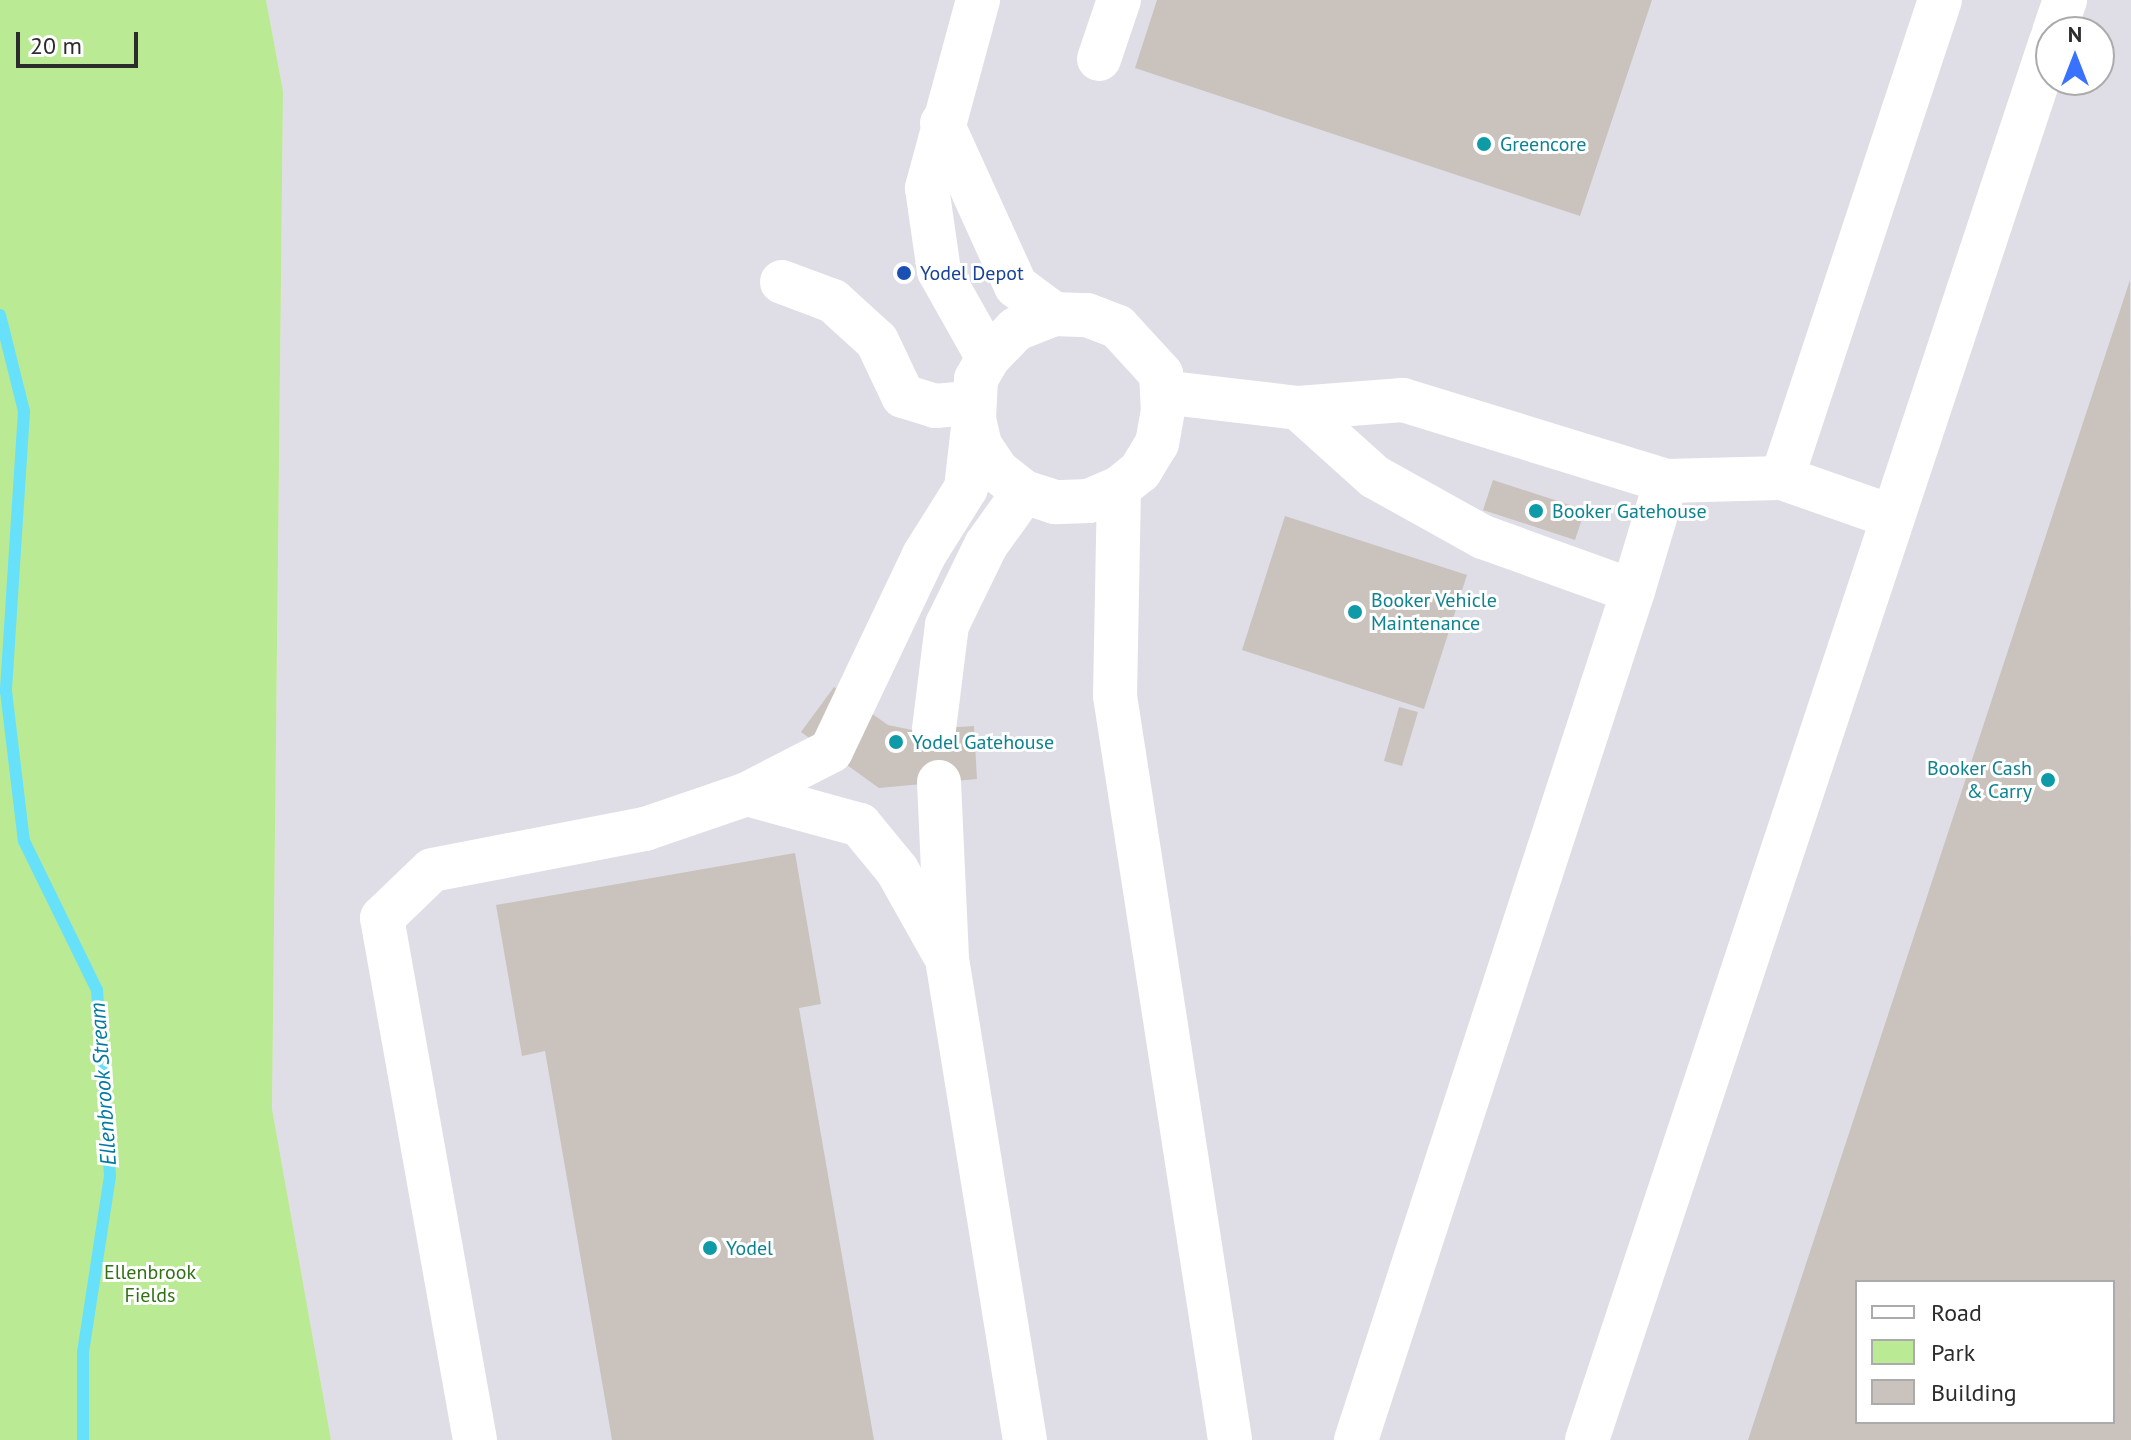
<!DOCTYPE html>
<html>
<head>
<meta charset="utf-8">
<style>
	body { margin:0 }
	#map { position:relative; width:2131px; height:1440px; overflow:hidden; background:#efe5dd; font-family:"PT Sans",sans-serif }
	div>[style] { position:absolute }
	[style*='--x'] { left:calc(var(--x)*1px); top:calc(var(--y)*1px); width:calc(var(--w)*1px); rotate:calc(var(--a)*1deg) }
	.industrial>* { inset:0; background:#dfdee7 }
	.green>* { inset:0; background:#baea94 }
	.stream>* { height:12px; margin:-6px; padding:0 6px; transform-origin:6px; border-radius:6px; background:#67e1fa }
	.building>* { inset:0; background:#cac2bc }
	.minor>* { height:44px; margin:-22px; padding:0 22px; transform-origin:22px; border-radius:22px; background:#fff }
	.dots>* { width:22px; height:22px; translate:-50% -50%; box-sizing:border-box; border:4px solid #fff; border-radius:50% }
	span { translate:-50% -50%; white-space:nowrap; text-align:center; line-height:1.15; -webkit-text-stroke:6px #fff; paint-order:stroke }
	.culture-label { font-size:20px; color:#0d838f }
	.left { translate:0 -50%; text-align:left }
	.right { translate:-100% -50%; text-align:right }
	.transit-label { font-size:20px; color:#164399 }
	.park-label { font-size:20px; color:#307114 }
	.water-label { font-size:22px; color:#027ba2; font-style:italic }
	.legend { position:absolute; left:1855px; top:1280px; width:260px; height:144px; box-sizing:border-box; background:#fff; border:2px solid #ababab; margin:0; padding:10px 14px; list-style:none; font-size:24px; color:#2c2c2c }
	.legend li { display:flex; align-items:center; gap:16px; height:40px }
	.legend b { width:40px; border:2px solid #ababab }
	.north { position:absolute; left:2035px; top:16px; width:80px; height:80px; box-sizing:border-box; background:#fff; border:2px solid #ababab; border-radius:50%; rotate:0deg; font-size:22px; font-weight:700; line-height:32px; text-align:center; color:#2c2c2c }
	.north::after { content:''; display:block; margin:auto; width:28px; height:36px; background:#3972ff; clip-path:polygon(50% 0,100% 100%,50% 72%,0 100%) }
	.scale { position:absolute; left:16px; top:32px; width:122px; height:36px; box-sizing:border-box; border:4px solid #2c2c2c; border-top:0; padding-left:10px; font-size:24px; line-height:28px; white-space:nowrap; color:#2c2c2c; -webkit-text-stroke:6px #fff; paint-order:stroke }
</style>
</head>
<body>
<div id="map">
	<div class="industrial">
		<i style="clip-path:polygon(evenodd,266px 0,2131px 0,2131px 1440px,331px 1440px,272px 1109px,283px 91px,266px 0,2051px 32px,2099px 32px,2099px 80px,2051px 80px,2051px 32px,266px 0,1857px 1282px,2113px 1282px,2113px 1422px,1857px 1422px,1857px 1282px)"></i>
	</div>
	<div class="green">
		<i style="clip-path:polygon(0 0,266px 0,283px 91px,272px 1109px,331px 1440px,0 1440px)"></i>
	</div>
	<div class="stream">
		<i style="--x:0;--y:315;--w:99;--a:76"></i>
		<i style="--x:24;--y:411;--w:281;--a:93.7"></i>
		<i style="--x:6;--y:691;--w:151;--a:83.2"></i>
		<i style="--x:24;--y:841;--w:166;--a:63.9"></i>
		<i style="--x:97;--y:990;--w:186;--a:86"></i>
		<i style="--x:110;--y:1176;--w:178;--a:98.7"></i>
		<i style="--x:83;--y:1352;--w:88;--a:90"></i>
	</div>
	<div class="building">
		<i style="clip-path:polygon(1157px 0,1652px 0,1580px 216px,1135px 68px)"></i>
		<i style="clip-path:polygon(evenodd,2130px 280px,2131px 1440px,1748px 1440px,2130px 280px,1857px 1282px,2113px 1282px,2113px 1422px,1857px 1422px,1857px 1282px)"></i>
		<i style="clip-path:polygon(1493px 480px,1585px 510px,1575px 540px,1483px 510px)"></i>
		<i style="clip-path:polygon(1285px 516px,1467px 575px,1424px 709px,1242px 650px)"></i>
		<i style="clip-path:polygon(834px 687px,888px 725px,912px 730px,974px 726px,977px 779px,879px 788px,801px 732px)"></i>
		<i style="clip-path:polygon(1399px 707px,1418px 712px,1402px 766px,1384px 761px)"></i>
		<i style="clip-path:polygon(795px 853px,821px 1004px,799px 1008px,874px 1440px,612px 1440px,545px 1051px,522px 1056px,496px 905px)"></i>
	</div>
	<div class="minor">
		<i style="--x:978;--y:0;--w:195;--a:105.2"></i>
		<i style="--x:927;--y:188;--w:84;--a:81.8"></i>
		<i style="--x:939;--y:271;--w:100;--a:60.6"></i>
		<i style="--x:2054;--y:32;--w:34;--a:-71"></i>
		<i style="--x:1099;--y:59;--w:62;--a:-71.3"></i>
		<i style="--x:942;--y:123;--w:179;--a:65.6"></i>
		<i style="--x:1016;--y:286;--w:47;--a:36.4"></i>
		<i style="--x:782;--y:282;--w:54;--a:20.4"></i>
		<i style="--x:833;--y:301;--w:59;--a:42.3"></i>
		<i style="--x:877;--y:341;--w:61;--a:64.7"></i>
		<i style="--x:903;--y:396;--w:34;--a:17"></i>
		<i style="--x:935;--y:406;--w:37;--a:-5"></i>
		<i style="--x:1054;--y:314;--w:33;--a:2"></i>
		<i style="--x:1087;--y:315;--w:33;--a:21"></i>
		<i style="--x:1118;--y:327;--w:64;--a:47.5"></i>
		<i style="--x:1161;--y:374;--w:36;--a:87"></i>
		<i style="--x:1163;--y:410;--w:34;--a:100"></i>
		<i style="--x:1157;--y:443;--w:33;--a:121"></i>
		<i style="--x:1140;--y:471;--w:27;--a:141"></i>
		<i style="--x:1119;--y:488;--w:33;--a:157"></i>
		<i style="--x:1089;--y:501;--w:34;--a:178"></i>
		<i style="--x:1055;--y:502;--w:33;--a:-162"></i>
		<i style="--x:1024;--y:492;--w:33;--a:-142"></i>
		<i style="--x:998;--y:472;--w:32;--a:-124"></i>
		<i style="--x:980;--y:445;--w:27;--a:-103"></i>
		<i style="--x:974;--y:419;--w:40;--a:-87.1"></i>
		<i style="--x:976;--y:379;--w:24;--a:-60"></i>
		<i style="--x:988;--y:358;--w:40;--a:-46"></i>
		<i style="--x:1016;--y:329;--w:41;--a:-21.5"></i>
		<i style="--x:1162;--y:392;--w:137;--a:6.7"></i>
		<i style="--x:1298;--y:408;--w:105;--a:-4.4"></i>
		<i style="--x:1403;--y:400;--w:275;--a:17.1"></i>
		<i style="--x:1666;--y:481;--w:116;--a:-1.5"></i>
		<i style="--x:1782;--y:478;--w:503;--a:-71.71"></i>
		<i style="--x:1298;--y:408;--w:103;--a:41.9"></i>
		<i style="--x:1375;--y:477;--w:124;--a:29.1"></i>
		<i style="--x:1483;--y:537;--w:159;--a:19.8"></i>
		<i style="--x:1633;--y:591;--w:893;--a:108.07"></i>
		<i style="--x:1782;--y:478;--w:114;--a:19.4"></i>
		<i style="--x:1119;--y:488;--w:208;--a:91.1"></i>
		<i style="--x:1115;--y:696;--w:753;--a:81.21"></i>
		<i style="--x:1633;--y:591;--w:115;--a:-73.3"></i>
		<i style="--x:934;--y:729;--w:105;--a:-82.9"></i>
		<i style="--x:947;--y:625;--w:89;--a:-64"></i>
		<i style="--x:986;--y:545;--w:65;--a:-54.4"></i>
		<i style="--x:939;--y:782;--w:177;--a:87.4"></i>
		<i style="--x:947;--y:959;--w:487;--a:80.8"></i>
		<i style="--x:747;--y:794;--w:117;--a:15.3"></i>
		<i style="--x:860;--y:825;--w:58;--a:50.6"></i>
		<i style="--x:897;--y:870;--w:94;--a:60.7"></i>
		<i style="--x:475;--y:1440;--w:530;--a:-100.1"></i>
		<i style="--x:382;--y:918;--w:69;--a:-43.8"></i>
		<i style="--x:432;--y:870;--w:217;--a:-10.9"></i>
		<i style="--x:645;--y:829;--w:108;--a:-18.9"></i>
		<i style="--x:747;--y:794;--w:94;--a:-27.1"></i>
		<i style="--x:831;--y:751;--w:217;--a:-64.6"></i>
		<i style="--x:924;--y:555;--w:79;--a:-57.9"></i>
		<i style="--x:966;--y:488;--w:69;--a:-83.4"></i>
		<i style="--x:1587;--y:1440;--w:1474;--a:-71.65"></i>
	</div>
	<div class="dots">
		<i style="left:1484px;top:144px;background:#0f9aa8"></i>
		<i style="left:904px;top:273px;background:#1a4fb4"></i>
		<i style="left:1536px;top:511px;background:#0f9aa8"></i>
		<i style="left:1355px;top:612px;background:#0f9aa8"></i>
		<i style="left:896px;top:742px;background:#0f9aa8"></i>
		<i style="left:2048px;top:780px;background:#0f9aa8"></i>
		<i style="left:710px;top:1248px;background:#0f9aa8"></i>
	</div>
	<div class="culture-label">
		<span class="left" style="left:1500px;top:144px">Greencore</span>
		<span class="left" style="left:1552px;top:511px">Booker Gatehouse</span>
		<span class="left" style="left:1371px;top:612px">Booker Vehicle<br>Maintenance</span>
		<span class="left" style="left:912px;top:742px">Yodel Gatehouse</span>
		<span class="right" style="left:2032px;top:780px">Booker Cash<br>&amp; Carry</span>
		<span class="left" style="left:726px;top:1248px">Yodel</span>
	</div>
	<div class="transit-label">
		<span class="left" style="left:920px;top:273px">Yodel Depot</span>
	</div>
	<div class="park-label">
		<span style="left:150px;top:1284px">Ellenbrook<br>Fields</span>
	</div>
	<div class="water-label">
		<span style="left:103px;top:1084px;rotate:-94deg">Ellenbrook Stream</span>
	</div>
	<ul class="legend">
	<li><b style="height:10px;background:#fff"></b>Road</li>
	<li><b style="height:22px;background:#baea94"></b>Park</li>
	<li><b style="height:22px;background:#cac2bc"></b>Building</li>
	</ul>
	<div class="north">N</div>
	<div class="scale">20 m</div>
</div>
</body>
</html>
